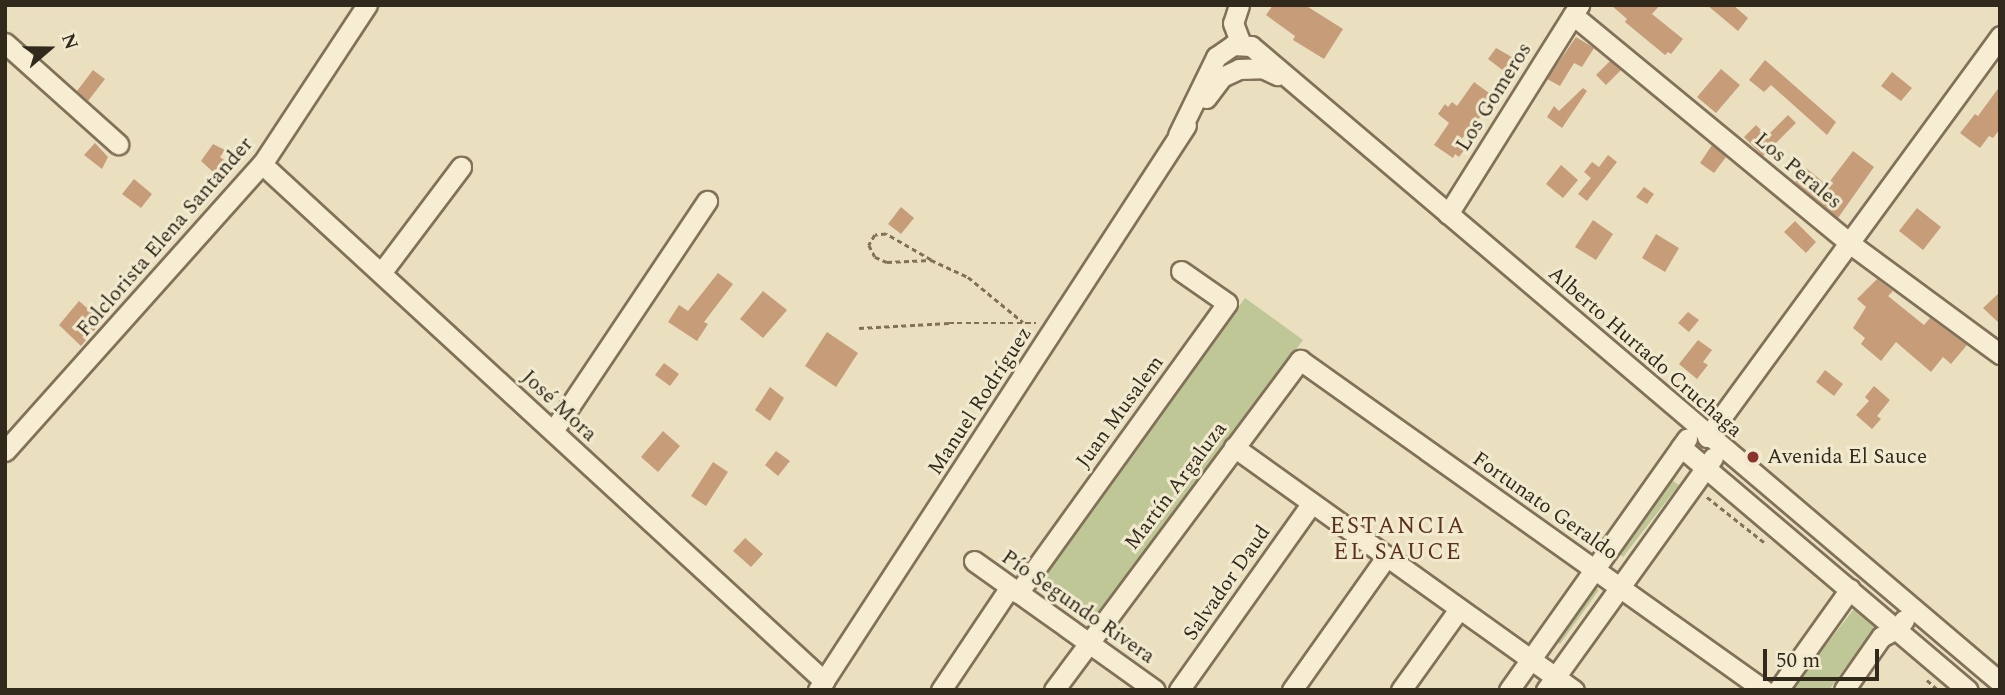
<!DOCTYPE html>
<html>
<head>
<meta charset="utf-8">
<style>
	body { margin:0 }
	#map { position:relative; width:2005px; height:695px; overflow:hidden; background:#eae0c0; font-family:Spectral,serif }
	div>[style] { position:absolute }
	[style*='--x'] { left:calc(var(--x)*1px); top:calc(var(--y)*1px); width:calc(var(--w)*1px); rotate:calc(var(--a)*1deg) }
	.green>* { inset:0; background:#bec795 }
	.building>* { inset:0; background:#c69d78 }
	.path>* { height:2.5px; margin-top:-1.25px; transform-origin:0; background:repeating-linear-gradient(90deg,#827159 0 5px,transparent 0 8.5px) }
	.roads { filter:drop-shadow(2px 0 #827159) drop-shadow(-2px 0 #827159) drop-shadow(0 2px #827159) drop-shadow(0 -2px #827159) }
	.minor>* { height:19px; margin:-9.5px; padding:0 9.5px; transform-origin:9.5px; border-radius:9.5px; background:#f6edd2 }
	.dots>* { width:19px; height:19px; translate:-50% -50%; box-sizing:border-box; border:4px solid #f2eacf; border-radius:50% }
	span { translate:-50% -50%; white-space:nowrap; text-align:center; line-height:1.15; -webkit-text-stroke:6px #f2eacf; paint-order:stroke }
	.street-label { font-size:21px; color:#32291d }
	.poi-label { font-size:21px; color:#32291d }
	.left { translate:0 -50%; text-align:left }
	.neighbourhood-label { font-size:23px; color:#5c301f; letter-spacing:2px }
	.frame { position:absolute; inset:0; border:7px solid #32291d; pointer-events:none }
	.north { position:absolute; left:14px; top:14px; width:70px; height:70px; -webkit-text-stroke:5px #f2eacf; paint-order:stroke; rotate:70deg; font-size:19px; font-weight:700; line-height:28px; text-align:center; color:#32291d }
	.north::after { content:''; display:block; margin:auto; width:24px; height:32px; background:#32291d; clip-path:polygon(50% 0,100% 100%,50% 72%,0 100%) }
	.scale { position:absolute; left:1763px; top:649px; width:116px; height:32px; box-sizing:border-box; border:4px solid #32291d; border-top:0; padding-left:9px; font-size:21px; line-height:24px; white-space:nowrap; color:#32291d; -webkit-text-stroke:5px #f2eacf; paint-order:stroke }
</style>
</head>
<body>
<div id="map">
	<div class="green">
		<i style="clip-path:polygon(1245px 298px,1303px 340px,1092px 622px,1038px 582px)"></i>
		<i style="clip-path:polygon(1672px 480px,1679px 485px,1623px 557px,1617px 552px)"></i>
		<i style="clip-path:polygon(1593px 586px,1599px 590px,1560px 644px,1555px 640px)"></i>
		<i style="clip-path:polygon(1857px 605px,1878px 623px,1829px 690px,1791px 690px)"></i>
	</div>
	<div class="building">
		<i style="clip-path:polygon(1273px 5px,1305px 5px,1343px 29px,1324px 59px,1293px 40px,1295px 36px,1266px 15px)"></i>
		<i style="clip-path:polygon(1611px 5px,1660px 5px,1652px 14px,1683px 39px,1671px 54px,1668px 52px,1665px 55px,1625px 22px,1627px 19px)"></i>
		<i style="clip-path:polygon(1707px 5px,1733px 5px,1748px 18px,1738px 31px)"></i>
		<i style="clip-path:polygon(1576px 37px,1594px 48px,1582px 67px,1574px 63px,1560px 86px,1547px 79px)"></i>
		<i style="clip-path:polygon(1496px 48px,1519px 61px,1509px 75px,1488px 59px)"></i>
		<i style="clip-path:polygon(1765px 60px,1836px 122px,1827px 135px,1771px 85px,1764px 92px,1749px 80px)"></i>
		<i style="clip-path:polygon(1610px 61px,1621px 70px,1606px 85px,1596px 75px)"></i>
		<i style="clip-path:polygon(1721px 69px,1740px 85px,1716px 113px,1697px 97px)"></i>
		<i style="clip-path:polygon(93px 70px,105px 79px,88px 101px,77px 91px)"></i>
		<i style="clip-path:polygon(1892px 72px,1912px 88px,1901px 101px,1881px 86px)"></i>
		<i style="clip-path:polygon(1474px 82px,1496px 98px,1460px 141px,1467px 146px,1459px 157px,1455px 154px,1453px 158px,1434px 145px,1449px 123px,1438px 114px,1445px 104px,1448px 107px,1452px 102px,1457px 106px)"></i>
		<i style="clip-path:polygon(2000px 86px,2000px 129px,1993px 138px,1989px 136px,1980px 148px,1960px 133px,1975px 114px,1978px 116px)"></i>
		<i style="clip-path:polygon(1583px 88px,1587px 91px,1562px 128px,1547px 117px,1554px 106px,1559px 111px)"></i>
		<i style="clip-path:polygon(1788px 115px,1796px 123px,1763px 156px,1744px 137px,1756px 125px,1767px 136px)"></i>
		<i style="clip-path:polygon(95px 143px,108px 157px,102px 169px,84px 155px)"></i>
		<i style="clip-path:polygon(213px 144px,225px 150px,220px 157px,231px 165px,222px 180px,201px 161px)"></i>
		<i style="clip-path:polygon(1712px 145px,1726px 157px,1714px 173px,1700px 163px)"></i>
		<i style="clip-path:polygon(1853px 151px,1874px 167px,1838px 218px,1795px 182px,1806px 168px,1827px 185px)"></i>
		<i style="clip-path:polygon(1608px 155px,1617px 162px,1587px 201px,1578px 194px,1591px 178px,1584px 172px,1592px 162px,1599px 167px)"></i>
		<i style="clip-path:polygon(1561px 165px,1578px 180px,1563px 198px,1546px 184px)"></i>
		<i style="clip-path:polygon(134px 179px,152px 194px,141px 208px,122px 194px)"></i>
		<i style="clip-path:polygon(1644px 187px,1654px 194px,1647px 204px,1636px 197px)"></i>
		<i style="clip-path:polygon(901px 207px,914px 218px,901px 234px,888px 224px)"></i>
		<i style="clip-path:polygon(1917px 208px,1941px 227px,1923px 250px,1899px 231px)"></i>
		<i style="clip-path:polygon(1593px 220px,1613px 234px,1596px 260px,1575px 247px)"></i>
		<i style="clip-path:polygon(1795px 221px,1816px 242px,1806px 253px,1784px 232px)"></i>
		<i style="clip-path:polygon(1656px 234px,1679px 248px,1665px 272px,1642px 258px)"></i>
		<i style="clip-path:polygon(718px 273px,733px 284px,704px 322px,708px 324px,697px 341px,668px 322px,679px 305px,688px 311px)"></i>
		<i style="clip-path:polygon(1877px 279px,1893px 291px,1888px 296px,1924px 325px,1930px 318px,1967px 345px,1951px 364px,1943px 357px,1931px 372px,1896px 342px,1881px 361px,1861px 344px,1865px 338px,1853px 328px,1866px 307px,1857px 299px)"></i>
		<i style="clip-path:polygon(763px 291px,787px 310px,763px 338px,740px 319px)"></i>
		<i style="clip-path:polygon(2000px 292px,2000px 324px,1983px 308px)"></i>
		<i style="clip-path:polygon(79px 301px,102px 321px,81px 346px,59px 325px)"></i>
		<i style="clip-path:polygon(1688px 312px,1699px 320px,1689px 332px,1678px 323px)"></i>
		<i style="clip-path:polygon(827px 332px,858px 353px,836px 387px,805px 366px)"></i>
		<i style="clip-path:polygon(1698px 340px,1712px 350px,1703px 362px,1708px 365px,1697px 379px,1679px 364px)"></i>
		<i style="clip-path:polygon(664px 363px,679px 374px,670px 386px,655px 375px)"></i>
		<i style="clip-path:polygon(1825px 370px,1843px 384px,1834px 396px,1816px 382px)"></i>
		<i style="clip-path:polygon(1874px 386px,1890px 400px,1877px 416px,1881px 419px,1872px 429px,1856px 415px,1869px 401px,1865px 397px)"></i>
		<i style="clip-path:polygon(770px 387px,784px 398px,770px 421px,755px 410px)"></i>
		<i style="clip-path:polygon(663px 431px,680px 446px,658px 472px,641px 457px)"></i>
		<i style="clip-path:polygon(776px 451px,790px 461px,778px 476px,765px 465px)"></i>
		<i style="clip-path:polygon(713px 462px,728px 472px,706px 506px,691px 496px)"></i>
		<i style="clip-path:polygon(745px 538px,763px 554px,751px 567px,733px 551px)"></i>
	</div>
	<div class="path">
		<i style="--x:931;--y:260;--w:52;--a:-150"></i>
		<i style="--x:886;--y:234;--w:11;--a:175"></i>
		<i style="--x:875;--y:235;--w:12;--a:121"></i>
		<i style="--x:869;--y:245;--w:13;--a:63"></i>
		<i style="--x:875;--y:257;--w:13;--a:23"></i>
		<i style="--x:887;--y:262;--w:44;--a:-2.6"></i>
		<i style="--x:931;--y:260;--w:41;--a:24.7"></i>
		<i style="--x:968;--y:277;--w:71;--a:39.3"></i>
		<i style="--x:859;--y:328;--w:90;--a:-3.2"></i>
		<i style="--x:949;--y:323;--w:87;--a:0"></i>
		<i style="--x:1707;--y:497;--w:74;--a:38.4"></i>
		<i style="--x:1927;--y:680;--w:15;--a:42"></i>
	</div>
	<div class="roads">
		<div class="minor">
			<i style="--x:1239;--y:5;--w:19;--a:108"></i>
			<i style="--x:1233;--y:23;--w:22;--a:69"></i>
			<i style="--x:1573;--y:15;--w:357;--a:39.5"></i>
			<i style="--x:1848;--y:242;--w:189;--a:36.4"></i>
			<i style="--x:5;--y:43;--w:152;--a:41.8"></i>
			<i style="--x:1206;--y:98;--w:26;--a:-53"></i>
			<i style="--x:1222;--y:77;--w:19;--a:-25"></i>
			<i style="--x:1239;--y:69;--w:23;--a:-2"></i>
			<i style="--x:1262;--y:68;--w:17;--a:25"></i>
			<i style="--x:1178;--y:135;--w:87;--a:-64"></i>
			<i style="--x:1216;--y:57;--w:21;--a:-35"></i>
			<i style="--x:1233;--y:45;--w:18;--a:3"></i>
			<i style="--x:1251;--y:46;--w:983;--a:40.34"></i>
			<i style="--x:262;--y:164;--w:764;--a:42.61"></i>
			<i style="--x:1448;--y:214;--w:247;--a:-57.9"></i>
			<i style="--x:381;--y:273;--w:133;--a:-53"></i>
			<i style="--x:553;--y:431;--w:277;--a:-56.2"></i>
			<i style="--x:1707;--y:437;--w:497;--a:-53.8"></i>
			<i style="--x:1234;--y:447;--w:418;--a:35.6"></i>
			<i style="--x:1681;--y:447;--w:376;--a:40.3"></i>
			<i style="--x:5;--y:451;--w:385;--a:-48.2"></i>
			<i style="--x:262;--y:164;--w:191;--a:-56.6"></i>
			<i style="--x:974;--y:561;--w:222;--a:35.5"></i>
			<i style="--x:1018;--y:593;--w:357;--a:-54.2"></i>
			<i style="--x:1227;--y:303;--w:56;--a:-145.2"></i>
			<i style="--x:818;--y:690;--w:674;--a:-56.92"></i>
			<i style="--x:941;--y:690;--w:124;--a:-56.2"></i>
			<i style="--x:1054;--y:690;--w:412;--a:-53.3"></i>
			<i style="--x:1300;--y:360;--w:569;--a:35.42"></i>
			<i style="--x:1179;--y:690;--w:229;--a:-54.6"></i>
			<i style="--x:1292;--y:690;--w:163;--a:-54.7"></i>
			<i style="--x:1401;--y:690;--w:100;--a:-54.4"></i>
			<i style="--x:1509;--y:690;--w:308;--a:-54.7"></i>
			<i style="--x:1546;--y:690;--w:286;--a:-54.3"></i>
			<i style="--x:1778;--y:690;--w:124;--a:-54.5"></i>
			<i style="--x:1844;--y:690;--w:65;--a:-55.1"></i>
			<i style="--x:1881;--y:637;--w:19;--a:-28"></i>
			<i style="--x:1898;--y:628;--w:10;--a:-53"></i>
		</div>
	</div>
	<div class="dots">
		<i style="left:1753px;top:457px;background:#8d332d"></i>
	</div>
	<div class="street-label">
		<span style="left:1494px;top:97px;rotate:-58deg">Los Gomeros</span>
		<span style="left:1798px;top:171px;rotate:40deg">Los Perales</span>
		<span style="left:165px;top:237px;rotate:-49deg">Folclorista Elena Santander</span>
		<span style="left:1645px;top:352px;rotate:41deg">Alberto Hurtado Cruchaga</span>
		<span style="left:980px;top:401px;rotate:-57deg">Manuel Rodríguez</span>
		<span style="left:559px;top:406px;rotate:43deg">José Mora</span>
		<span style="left:1120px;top:412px;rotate:-54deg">Juan Musalem</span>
		<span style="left:1176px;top:486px;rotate:-53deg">Martín Argaluza</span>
		<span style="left:1545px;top:506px;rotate:35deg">Fortunato Geraldo</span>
		<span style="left:1227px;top:583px;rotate:-55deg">Salvador Daud</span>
		<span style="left:1078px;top:607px;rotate:35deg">Pío Segundo Rivera</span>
	</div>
	<div class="poi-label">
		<span class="left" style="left:1767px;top:457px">Avenida El Sauce</span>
	</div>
	<div class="neighbourhood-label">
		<span style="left:1398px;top:540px">ESTANCIA<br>EL SAUCE</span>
	</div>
	<div class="frame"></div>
	<div class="north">N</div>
	<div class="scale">50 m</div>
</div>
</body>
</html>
